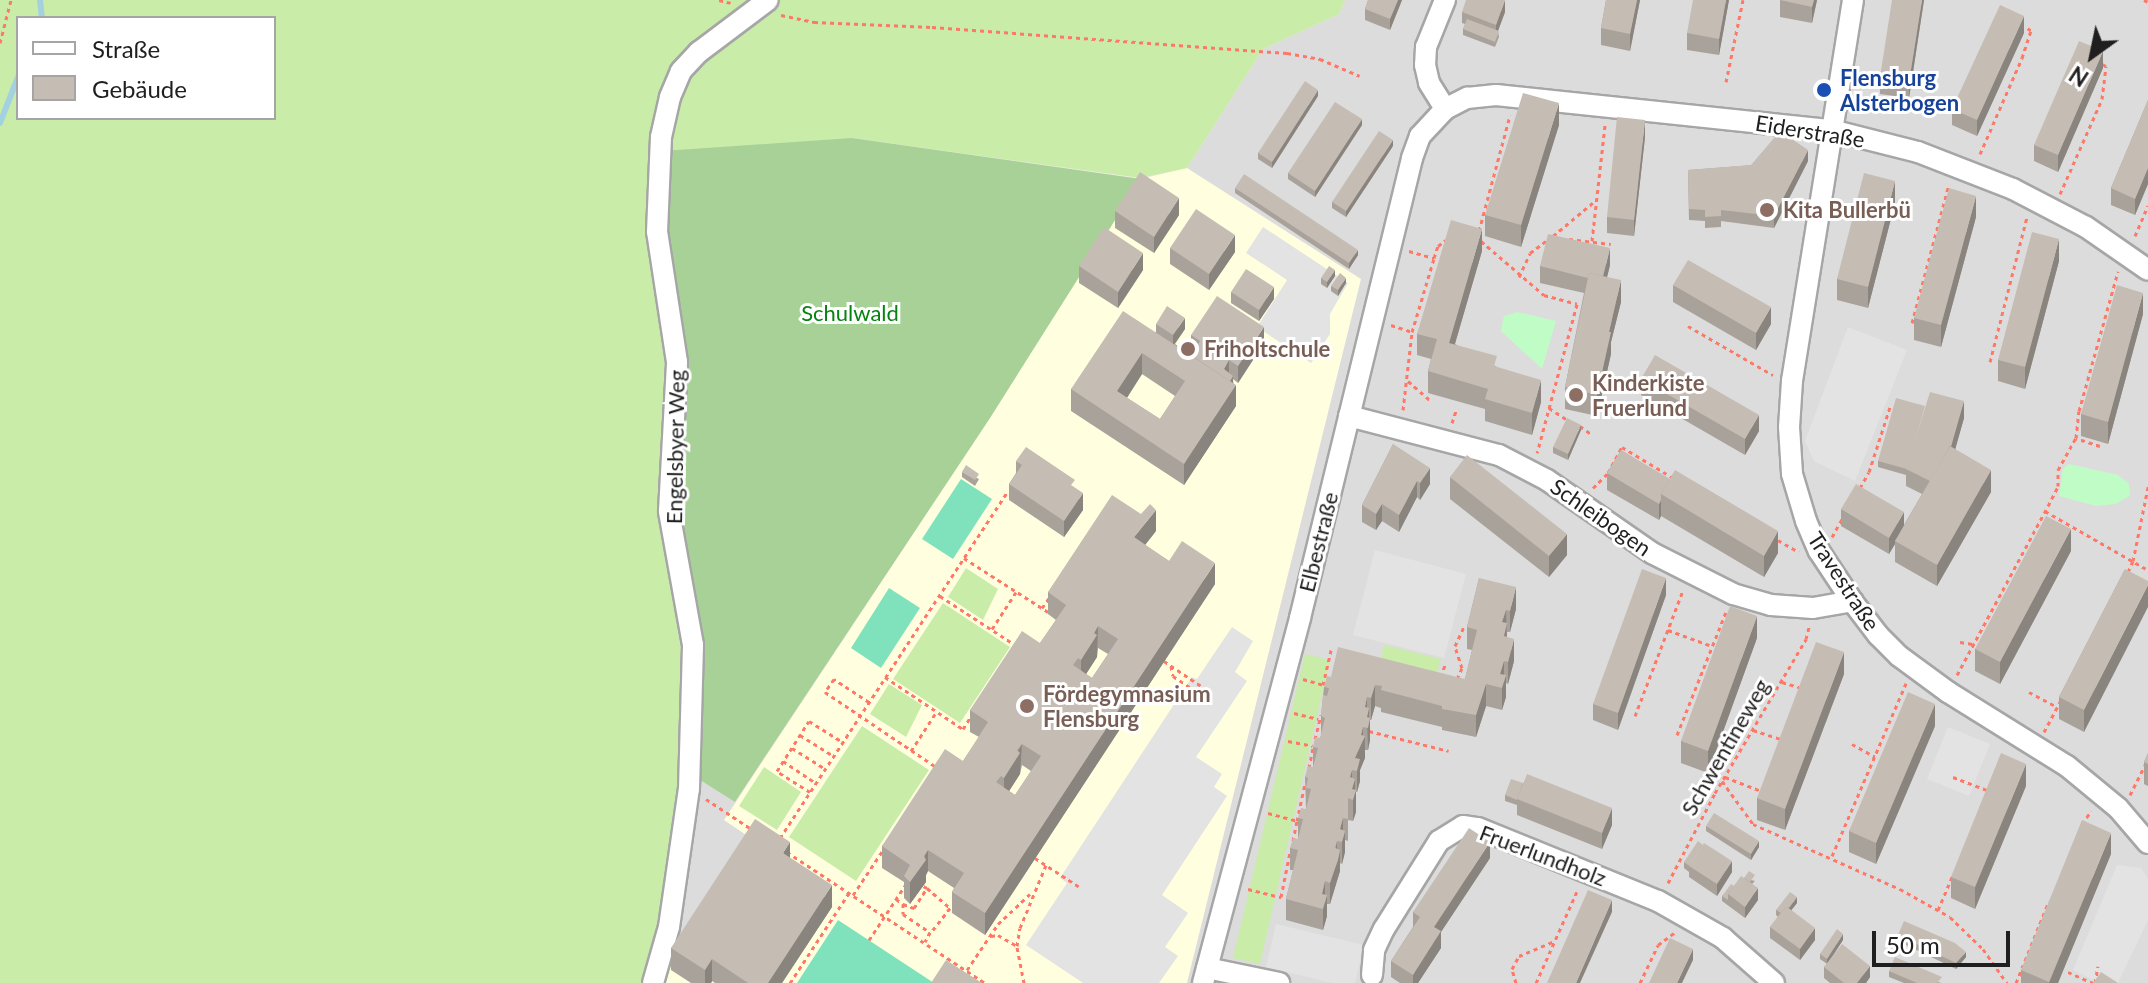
<!DOCTYPE html>
<html>
<head>
<meta charset="utf-8">
<style>
	body { margin:0 }
	#map { position:relative; width:2148px; height:983px; overflow:hidden; background:#f0ece5; font-family:Lato,sans-serif }
	div>[style] { position:absolute }
	[style*='--x'] { left:calc(var(--x)*1px); top:calc(var(--y)*1px); width:calc(var(--w)*1px); rotate:calc(var(--a)*1deg) }
	.residential>* { inset:0; background:#dddcdc }
	.education>* { inset:0; background:#ffffdf }
	.grass>* { inset:0; background:#c9eca9 }
	.forest>* { inset:0; background:#a8d198 }
	.park>* { inset:0; background:#c0fcc5 }
	.pitch>* { inset:0; background:#80e2bd }
	.parking>* { inset:0; background:#e3e3e3 }
	.stream>* { height:6px; margin:-3px; padding:0 3px; transform-origin:3px; border-radius:3px; background:#a3d1e0 }
	.path>* { height:3px; margin-top:-1.5px; transform-origin:0; background:repeating-linear-gradient(90deg,#ff7867 0 4px,transparent 0 8px) }
	.roads { filter:drop-shadow(2px 0 #a6a6a6) drop-shadow(-2px 0 #a6a6a6) drop-shadow(0 2px #a6a6a6) drop-shadow(0 -2px #a6a6a6) }
	.street>* { height:20px; margin:-10px; padding:0 10px; transform-origin:10px; border-radius:10px; background:#fff }
	.wall>* { inset:0; background:#a9a29b }
	.shaded-wall>* { inset:0; background:#8a847e }
	.building>* { inset:0; background:#c5bcb4 }
	.dots>* { width:22px; height:22px; translate:-50% -50%; box-sizing:border-box; border:4px solid #fff; border-radius:50% }
	span { translate:-50% -50%; white-space:nowrap; text-align:center; line-height:1.15; -webkit-text-stroke:6px #fff; paint-order:stroke }
	.transit-label { font-size:22px; color:#164399; font-weight:700 }
	.left { translate:0 -50%; text-align:left }
	.street-label { font-size:22px; color:#1f1f1f }
	.education-label { font-size:22px; color:#785e54; font-weight:700 }
	.park-label { font-size:22px; color:#078312 }
	.legend { position:absolute; left:16px; top:16px; width:260px; height:104px; box-sizing:border-box; background:#fff; border:2px solid #a5a5a5; margin:0; padding:10px 14px; list-style:none; font-size:24px; color:#1f1f1f }
	.legend li { display:flex; align-items:center; gap:16px; height:40px }
	.legend b { width:40px; border:2px solid #a5a5a5 }
	.north { position:absolute; left:2052px; top:16px; width:80px; height:80px; -webkit-text-stroke:6px #fff; paint-order:stroke; rotate:213deg; font-size:22px; font-weight:700; line-height:32px; text-align:center; color:#1f1f1f }
	.north::after { content:''; display:block; margin:auto; width:28px; height:36px; background:#1f1f1f; clip-path:polygon(50% 0,100% 100%,50% 72%,0 100%) }
	.scale { position:absolute; left:1872px; top:931px; width:138px; height:36px; box-sizing:border-box; border:4px solid #1f1f1f; border-top:0; padding-left:10px; font-size:24px; line-height:28px; white-space:nowrap; color:#1f1f1f; -webkit-text-stroke:6px #fff; paint-order:stroke }
</style>
</head>
<body>
<div id="map">
	<div class="residential">
		<i style="clip-path:polygon(1345px 0,2148px 0,2148px 983px,662px 983px,697px 778px,736px 801px,1187px 168px,1263px 49px,1339px 14px)"></i>
	</div>
	<div class="education">
		<i style="clip-path:polygon(1187px 168px,1361px 279px,1187px 983px,665px 983px,669px 969px,752px 839px,724px 820px,990px 418px,1141px 179px)"></i>
	</div>
	<div class="grass">
		<i style="clip-path:polygon(evenodd,0 0,1345px 0,1339px 14px,1263px 49px,1187px 168px,1141px 178px,852px 138px,698px 644px,662px 983px,0 983px,0 0,18px 18px,274px 18px,274px 118px,18px 118px,18px 18px)"></i>
		<i style="clip-path:polygon(966px 568px,998px 589px,983px 620px,948px 597px)"></i>
		<i style="clip-path:polygon(943px 603px,1010px 647px,960px 723px,893px 679px)"></i>
		<i style="clip-path:polygon(1384px 645px,1441px 659px,1436px 676px,1380px 662px)"></i>
		<i style="clip-path:polygon(1305px 654px,1330px 660px,1260px 964px,1233px 958px)"></i>
		<i style="clip-path:polygon(889px 684px,922px 705px,906px 737px,870px 714px)"></i>
		<i style="clip-path:polygon(862px 726px,929px 770px,856px 881px,789px 837px)"></i>
		<i style="clip-path:polygon(764px 767px,801px 792px,777px 830px,739px 806px)"></i>
	</div>
	<div class="forest">
		<i style="clip-path:polygon(852px 138px,1141px 179px,990px 418px,735px 802px,697px 778px,676px 507px,662px 233px,663px 151px)"></i>
	</div>
	<div class="park">
		<i style="clip-path:polygon(1517px 312px,1556px 321px,1542px 369px,1501px 331px,1504px 316px)"></i>
		<i style="clip-path:polygon(2069px 464px,2118px 475px,2129px 484px,2130px 496px,2115px 504px,2096px 506px,2059px 496px,2063px 469px)"></i>
	</div>
	<div class="pitch">
		<i style="clip-path:polygon(961px 479px,992px 499px,953px 559px,922px 539px)"></i>
		<i style="clip-path:polygon(889px 588px,920px 608px,881px 668px,851px 648px)"></i>
		<i style="clip-path:polygon(838px 920px,934px 983px,797px 983px)"></i>
	</div>
	<div class="parking">
		<i style="clip-path:polygon(1263px 227px,1348px 283px,1330px 314px,1330px 334px,1311px 363px,1257px 327px,1287px 280px,1246px 253px)"></i>
		<i style="clip-path:polygon(1848px 327px,1907px 350px,1855px 481px,1814px 461px,1805px 441px)"></i>
		<i style="clip-path:polygon(1375px 550px,1466px 574px,1444px 658px,1353px 635px)"></i>
		<i style="clip-path:polygon(1232px 627px,1253px 641px,1235px 672px,1247px 681px,1196px 757px,1222px 774px,1214px 787px,1227px 796px,1162px 895px,1188px 913px,1165px 947px,1178px 956px,1159px 983px,1083px 983px,1026px 945px,1067px 883px,1060px 878px,1192px 677px,1197px 679px)"></i>
		<i style="clip-path:polygon(1948px 727px,1990px 744px,1969px 796px,1927px 779px)"></i>
		<i style="clip-path:polygon(2117px 865px,2141px 868px,2148px 879px,2148px 920px,2118px 983px,2100px 983px,2073px 970px)"></i>
		<i style="clip-path:polygon(1276px 924px,1364px 945px,1355px 983px,1332px 983px,1266px 967px)"></i>
	</div>
	<div class="stream">
		<i style="--x:40;--y:0;--w:18;--a:84"></i>
		<i style="--x:0;--y:123;--w:49;--a:-68.6"></i>
	</div>
	<div class="path">
		<i style="--x:719;--y:0;--w:12;--a:14"></i>
		<i style="--x:2144;--y:0;--w:4;--a:27"></i>
		<i style="--x:781;--y:15;--w:34;--a:12"></i>
		<i style="--x:814;--y:22;--w:118;--a:2.4"></i>
		<i style="--x:932;--y:27;--w:356;--a:4.2"></i>
		<i style="--x:1287;--y:53;--w:34;--a:10"></i>
		<i style="--x:1320;--y:59;--w:43;--a:23"></i>
		<i style="--x:0;--y:43;--w:44;--a:-75.7"></i>
		<i style="--x:1726;--y:82;--w:84;--a:-78.3"></i>
		<i style="--x:1980;--y:154;--w:105;--a:-66.4"></i>
		<i style="--x:2022;--y:58;--w:29;--a:-72"></i>
		<i style="--x:2031;--y:30;--w:10;--a:-156"></i>
		<i style="--x:2060;--y:194;--w:104;--a:-66.1"></i>
		<i style="--x:2102;--y:99;--w:33;--a:-83"></i>
		<i style="--x:2106;--y:66;--w:7;--a:-153"></i>
		<i style="--x:1479;--y:231;--w:120;--a:-75"></i>
		<i style="--x:1553;--y:236;--w:56;--a:-39.9"></i>
		<i style="--x:2135;--y:236;--w:33;--a:-67"></i>
		<i style="--x:1569;--y:239;--w:42;--a:6.8"></i>
		<i style="--x:1481;--y:241;--w:83;--a:40.6"></i>
		<i style="--x:1544;--y:295;--w:34;--a:15"></i>
		<i style="--x:1577;--y:304;--w:154;--a:105"></i>
		<i style="--x:1592;--y:241;--w:117;--a:-83.6"></i>
		<i style="--x:1409;--y:251;--w:26;--a:16"></i>
		<i style="--x:1434;--y:258;--w:13;--a:-72"></i>
		<i style="--x:1438;--y:246;--w:10;--a:-37"></i>
		<i style="--x:1519;--y:277;--w:26;--a:-65"></i>
		<i style="--x:1530;--y:253;--w:21;--a:-37"></i>
		<i style="--x:1912;--y:323;--w:144;--a:-75.1"></i>
		<i style="--x:1391;--y:325;--w:22;--a:18"></i>
		<i style="--x:1688;--y:326;--w:98;--a:30"></i>
		<i style="--x:1990;--y:362;--w:150;--a:-75.7"></i>
		<i style="--x:1408;--y:381;--w:29;--a:41"></i>
		<i style="--x:1549;--y:408;--w:24;--a:33"></i>
		<i style="--x:1403;--y:410;--w:79;--a:-83.4"></i>
		<i style="--x:1412;--y:332;--w:77;--a:-73.4"></i>
		<i style="--x:1452;--y:423;--w:16;--a:-72"></i>
		<i style="--x:1580;--y:426;--w:14;--a:36"></i>
		<i style="--x:2100;--y:446;--w:25;--a:-162"></i>
		<i style="--x:2076;--y:438;--w:27;--a:-84"></i>
		<i style="--x:2079;--y:411;--w:145;--a:-74.4"></i>
		<i style="--x:1593;--y:488;--w:21;--a:-45"></i>
		<i style="--x:1608;--y:473;--w:30;--a:-62"></i>
		<i style="--x:1622;--y:447;--w:62;--a:31.1"></i>
		<i style="--x:1860;--y:488;--w:18;--a:-61"></i>
		<i style="--x:1869;--y:472;--w:68;--a:-72.1"></i>
		<i style="--x:2045;--y:511;--w:119;--a:29.8"></i>
		<i style="--x:1832;--y:537;--w:21;--a:-61"></i>
		<i style="--x:1778;--y:540;--w:24;--a:30"></i>
		<i style="--x:964;--y:558;--w:100;--a:32.7"></i>
		<i style="--x:2128;--y:572;--w:12;--a:-66"></i>
		<i style="--x:2133;--y:561;--w:76;--a:-78.5"></i>
		<i style="--x:940;--y:596;--w:88;--a:33"></i>
		<i style="--x:1042;--y:608;--w:12;--a:-55"></i>
		<i style="--x:992;--y:629;--w:44;--a:-57"></i>
		<i style="--x:1668;--y:630;--w:47;--a:20"></i>
		<i style="--x:1960;--y:642;--w:13;--a:9"></i>
		<i style="--x:1164;--y:661;--w:55;--a:34"></i>
		<i style="--x:1171;--y:666;--w:10;--a:79"></i>
		<i style="--x:1173;--y:676;--w:40;--a:34"></i>
		<i style="--x:1957;--y:675;--w:192;--a:-61.7"></i>
		<i style="--x:2048;--y:506;--w:22;--a:-63"></i>
		<i style="--x:2058;--y:486;--w:16;--a:-90"></i>
		<i style="--x:2058;--y:470;--w:37;--a:-61"></i>
		<i style="--x:885;--y:677;--w:94;--a:33.7"></i>
		<i style="--x:963;--y:729;--w:15;--a:-58"></i>
		<i style="--x:1441;--y:677;--w:13;--a:-72"></i>
		<i style="--x:1303;--y:679;--w:25;--a:16"></i>
		<i style="--x:1457;--y:679;--w:12;--a:-66"></i>
		<i style="--x:1462;--y:668;--w:23;--a:-108"></i>
		<i style="--x:1455;--y:646;--w:23;--a:-65"></i>
		<i style="--x:1782;--y:682;--w:21;--a:17"></i>
		<i style="--x:1323;--y:685;--w:36;--a:-77"></i>
		<i style="--x:2029;--y:692;--w:32;--a:28"></i>
		<i style="--x:869;--y:702;--w:42;--a:-146.7"></i>
		<i style="--x:834;--y:679;--w:16;--a:125"></i>
		<i style="--x:825;--y:692;--w:134;--a:34"></i>
		<i style="--x:1294;--y:713;--w:25;--a:14"></i>
		<i style="--x:1635;--y:716;--w:135;--a:-69.1"></i>
		<i style="--x:1753;--y:730;--w:28;--a:18"></i>
		<i style="--x:1369;--y:731;--w:82;--a:14"></i>
		<i style="--x:2044;--y:732;--w:36;--a:-62"></i>
		<i style="--x:800;--y:735;--w:40;--a:32"></i>
		<i style="--x:1677;--y:735;--w:132;--a:-68.3"></i>
		<i style="--x:1315;--y:739;--w:25;--a:-76"></i>
		<i style="--x:1288;--y:741;--w:25;--a:11"></i>
		<i style="--x:1852;--y:744;--w:26;--a:29"></i>
		<i style="--x:792;--y:748;--w:39;--a:32"></i>
		<i style="--x:911;--y:751;--w:48;--a:-57"></i>
		<i style="--x:783;--y:761;--w:40;--a:34"></i>
		<i style="--x:1309;--y:768;--w:20;--a:-79"></i>
		<i style="--x:1725;--y:777;--w:40;--a:21"></i>
		<i style="--x:1953;--y:777;--w:36;--a:21"></i>
		<i style="--x:1722;--y:781;--w:53;--a:54.2"></i>
		<i style="--x:1753;--y:824;--w:161;--a:23.9"></i>
		<i style="--x:1900;--y:889;--w:57;--a:29.2"></i>
		<i style="--x:1950;--y:917;--w:46;--a:44.1"></i>
		<i style="--x:1983;--y:949;--w:42;--a:54.8"></i>
		<i style="--x:810;--y:792;--w:39;--a:-148"></i>
		<i style="--x:777;--y:771;--w:59;--a:-57.4"></i>
		<i style="--x:809;--y:721;--w:38;--a:32"></i>
		<i style="--x:2130;--y:795;--w:40;--a:-63.4"></i>
		<i style="--x:706;--y:799;--w:53;--a:33.4"></i>
		<i style="--x:1268;--y:813;--w:30;--a:15"></i>
		<i style="--x:1297;--y:821;--w:39;--a:-78"></i>
		<i style="--x:2082;--y:824;--w:16;--a:-55"></i>
		<i style="--x:780;--y:838;--w:415;--a:-56.7"></i>
		<i style="--x:1293;--y:841;--w:20;--a:-79"></i>
		<i style="--x:787;--y:852;--w:237;--a:33.5"></i>
		<i style="--x:1832;--y:856;--w:188;--a:-66.8"></i>
		<i style="--x:1035;--y:858;--w:55;--a:33.1"></i>
		<i style="--x:1668;--y:883;--w:102;--a:-62.4"></i>
		<i style="--x:1715;--y:793;--w:179;--a:-59.4"></i>
		<i style="--x:1806;--y:639;--w:12;--a:-76"></i>
		<i style="--x:927;--y:888;--w:30;--a:41"></i>
		<i style="--x:950;--y:908;--w:33;--a:128"></i>
		<i style="--x:1248;--y:889;--w:34;--a:14"></i>
		<i style="--x:1281;--y:897;--w:46;--a:-78.7"></i>
		<i style="--x:853;--y:895;--w:54;--a:-56.3"></i>
		<i style="--x:896;--y:899;--w:9;--a:36"></i>
		<i style="--x:903;--y:904;--w:10;--a:90"></i>
		<i style="--x:903;--y:914;--w:32;--a:34"></i>
		<i style="--x:930;--y:932;--w:11;--a:117"></i>
		<i style="--x:903;--y:904;--w:12;--a:20"></i>
		<i style="--x:914;--y:908;--w:24;--a:-57"></i>
		<i style="--x:927;--y:888;--w:4;--a:-153"></i>
		<i style="--x:1938;--y:910;--w:36;--a:-67"></i>
		<i style="--x:991;--y:936;--w:7;--a:-8"></i>
		<i style="--x:998;--y:935;--w:22;--a:30"></i>
		<i style="--x:869;--y:940;--w:67;--a:-56.5"></i>
		<i style="--x:967;--y:970;--w:55;--a:-56"></i>
		<i style="--x:998;--y:924;--w:44;--a:-43.2"></i>
		<i style="--x:2068;--y:972;--w:27;--a:24"></i>
		<i style="--x:790;--y:983;--w:108;--a:-56.8"></i>
		<i style="--x:1024;--y:983;--w:38;--a:-101"></i>
		<i style="--x:1017;--y:946;--w:18;--a:-81"></i>
		<i style="--x:1020;--y:928;--w:68;--a:-67.6"></i>
		<i style="--x:1516;--y:983;--w:15;--a:-106"></i>
		<i style="--x:1512;--y:969;--w:15;--a:-62"></i>
		<i style="--x:1519;--y:956;--w:39;--a:-23"></i>
		<i style="--x:1536;--y:983;--w:103;--a:-65.9"></i>
		<i style="--x:1640;--y:983;--w:42;--a:-64.7"></i>
		<i style="--x:1658;--y:945;--w:21;--a:-37"></i>
		<i style="--x:2016;--y:983;--w:88;--a:-68.1"></i>
		<i style="--x:2095;--y:983;--w:17;--a:-80"></i>
	</div>
	<div class="roads">
		<div class="street">
			<i style="--x:1445;--y:0;--w:51;--a:112"></i>
			<i style="--x:1426;--y:47;--w:18;--a:93"></i>
			<i style="--x:1425;--y:65;--w:18;--a:77"></i>
			<i style="--x:1429;--y:83;--w:31;--a:58"></i>
			<i style="--x:1853;--y:0;--w:386;--a:99.1"></i>
			<i style="--x:1792;--y:381;--w:46;--a:93.7"></i>
			<i style="--x:1789;--y:427;--w:47;--a:86.3"></i>
			<i style="--x:1792;--y:474;--w:49;--a:73.4"></i>
			<i style="--x:1806;--y:521;--w:33;--a:67"></i>
			<i style="--x:1819;--y:551;--w:60;--a:56.6"></i>
			<i style="--x:1852;--y:601;--w:43;--a:52.6"></i>
			<i style="--x:1878;--y:635;--w:30;--a:45"></i>
			<i style="--x:1899;--y:656;--w:61;--a:36.3"></i>
			<i style="--x:1948;--y:692;--w:140;--a:31.9"></i>
			<i style="--x:2067;--y:766;--w:66;--a:39.5"></i>
			<i style="--x:2118;--y:808;--w:46;--a:49.4"></i>
			<i style="--x:1349;--y:416;--w:155;--a:14.6"></i>
			<i style="--x:1499;--y:455;--w:54;--a:27.5"></i>
			<i style="--x:1547;--y:480;--w:128;--a:34.8"></i>
			<i style="--x:1652;--y:553;--w:91;--a:26.8"></i>
			<i style="--x:1733;--y:594;--w:40;--a:16"></i>
			<i style="--x:1771;--y:605;--w:42;--a:4.1"></i>
			<i style="--x:1813;--y:608;--w:40;--a:-10"></i>
			<i style="--x:1207;--y:968;--w:74;--a:11.8"></i>
			<i style="--x:1372;--y:975;--w:25;--a:-85"></i>
			<i style="--x:1374;--y:950;--w:23;--a:-65"></i>
			<i style="--x:1384;--y:929;--w:104;--a:-58"></i>
			<i style="--x:1439;--y:841;--w:28;--a:-32"></i>
			<i style="--x:1463;--y:826;--w:15;--a:8"></i>
			<i style="--x:1478;--y:828;--w:194;--a:22.1"></i>
			<i style="--x:1658;--y:901;--w:75;--a:29.6"></i>
			<i style="--x:1723;--y:938;--w:68;--a:41.4"></i>
			<i style="--x:653;--y:983;--w:58;--a:-74.1"></i>
			<i style="--x:669;--y:927;--w:139;--a:-81.8"></i>
			<i style="--x:689;--y:789;--w:144;--a:-88.4"></i>
			<i style="--x:693;--y:645;--w:136;--a:-100.2"></i>
			<i style="--x:669;--y:511;--w:149;--a:-86.9"></i>
			<i style="--x:677;--y:362;--w:132;--a:-98.7"></i>
			<i style="--x:657;--y:232;--w:95;--a:-87.6"></i>
			<i style="--x:661;--y:137;--w:41;--a:-77.3"></i>
			<i style="--x:670;--y:97;--w:28;--a:-67"></i>
			<i style="--x:681;--y:71;--w:26;--a:-47"></i>
			<i style="--x:699;--y:52;--w:86;--a:-37"></i>
			<i style="--x:1203;--y:983;--w:378;--a:-75.1"></i>
			<i style="--x:1300;--y:618;--w:473;--a:-76.3"></i>
			<i style="--x:1412;--y:158;--w:23;--a:-70"></i>
			<i style="--x:1420;--y:136;--w:37;--a:-47"></i>
			<i style="--x:1445;--y:109;--w:25;--a:-27"></i>
			<i style="--x:1467;--y:98;--w:29;--a:-6"></i>
			<i style="--x:1496;--y:95;--w:337;--a:6"></i>
			<i style="--x:1831;--y:130;--w:90;--a:14.2"></i>
			<i style="--x:1918;--y:152;--w:102;--a:21.3"></i>
			<i style="--x:2013;--y:189;--w:82;--a:27.5"></i>
			<i style="--x:2086;--y:227;--w:75;--a:34.7"></i>
		</div>
	</div>
	<div class="wall">
		<i style="clip-path:polygon(1368px 0,1402px 0,1390px 30px,1365px 20px,1365px 9px)"></i>
		<i style="clip-path:polygon(1606px 0,1640px 0,1630px 51px,1601px 45px,1601px 28px)"></i>
		<i style="clip-path:polygon(1729px 0,1719px 55px,1687px 50px,1687px 33px)"></i>
		<i style="clip-path:polygon(1780px 0,1817px 0,1812px 23px,1780px 17px)"></i>
		<i style="clip-path:polygon(1924px 0,1909px 98px,1880px 94px,1880px 77px)"></i>
		<i style="clip-path:polygon(1462px 12px,1505px 12px,1498px 31px,1499px 37px,1495px 47px,1463px 35px,1463px 29px,1465px 24px,1462px 23px)"></i>
		<i style="clip-path:polygon(2024px 33px,1977px 136px,1952px 125px,1952px 109px)"></i>
		<i style="clip-path:polygon(2103px 68px,2058px 172px,2034px 161px,2034px 145px)"></i>
		<i style="clip-path:polygon(1318px 96px,1272px 168px,1258px 159px,1258px 153px)"></i>
		<i style="clip-path:polygon(2148px 100px,2148px 184px,2135px 215px,2111px 205px,2111px 188px)"></i>
		<i style="clip-path:polygon(1362px 125px,1315px 197px,1288px 179px,1288px 173px)"></i>
		<i style="clip-path:polygon(1559px 125px,1521px 247px,1485px 236px,1485px 215px)"></i>
		<i style="clip-path:polygon(1645px 137px,1634px 236px,1607px 233px,1607px 217px)"></i>
		<i style="clip-path:polygon(1393px 146px,1346px 217px,1332px 208px,1332px 202px)"></i>
		<i style="clip-path:polygon(1808px 161px,1774px 228px,1721px 221px,1721px 227px,1705px 228px,1705px 221px,1689px 220px,1688px 170px)"></i>
		<i style="clip-path:polygon(1235px 188px,1358px 255px,1349px 269px,1235px 193px)"></i>
		<i style="clip-path:polygon(1895px 203px,1868px 308px,1837px 300px,1837px 279px)"></i>
		<i style="clip-path:polygon(1115px 211px,1179px 215px,1154px 253px,1115px 228px)"></i>
		<i style="clip-path:polygon(1976px 217px,1941px 347px,1914px 340px,1914px 318px)"></i>
		<i style="clip-path:polygon(1170px 248px,1235px 252px,1209px 290px,1170px 264px)"></i>
		<i style="clip-path:polygon(1482px 251px,1455px 344px,1497px 367px,1541px 402px,1532px 435px,1485px 421px,1485px 409px,1428px 393px,1428px 371px,1431px 359px,1417px 355px,1417px 334px)"></i>
		<i style="clip-path:polygon(2059px 261px,2025px 389px,1998px 381px,1998px 360px)"></i>
		<i style="clip-path:polygon(1610px 265px,1607px 277px,1621px 302px,1611px 342px,1611px 354px,1597px 416px,1565px 409px,1565px 387px,1584px 293px,1540px 283px,1540px 266px)"></i>
		<i style="clip-path:polygon(1079px 266px,1143px 270px,1118px 308px,1079px 283px)"></i>
		<i style="clip-path:polygon(1335px 276px,1327px 288px,1321px 284px,1321px 278px)"></i>
		<i style="clip-path:polygon(1346px 283px,1338px 296px,1331px 291px,1331px 286px)"></i>
		<i style="clip-path:polygon(1673px 285px,1771px 324px,1756px 350px,1673px 302px)"></i>
		<i style="clip-path:polygon(1231px 292px,1274px 299px,1259px 321px,1231px 303px)"></i>
		<i style="clip-path:polygon(2143px 314px,2108px 444px,2081px 436px,2081px 414px)"></i>
		<i style="clip-path:polygon(evenodd,1156px 324px,1185px 329px,1175px 344px,1191px 355px,1193px 352px,1191px 352px,1191px 335px,1264px 343px,1238px 383px,1233px 379px,1236px 406px,1184px 485px,1071px 411px,1071px 389px,1156px 332px,1156px 324px,1142px 374px,1175px 396px,1160px 419px,1127px 398px,1142px 374px)"></i>
		<i style="clip-path:polygon(1641px 379px,1759px 431px,1745px 455px,1641px 395px)"></i>
		<i style="clip-path:polygon(1964px 418px,1955px 449px,1991px 492px,1937px 586px,1895px 562px,1895px 544px,1889px 554px,1841px 526px,1841px 509px,1904px 525px,1922px 494px,1906px 486px,1906px 475px,1878px 467px,1878px 461px)"></i>
		<i style="clip-path:polygon(1581px 430px,1568px 460px,1553px 453px,1553px 447px)"></i>
		<i style="clip-path:polygon(1393px 444px,1430px 484px,1420px 500px,1417px 497px,1399px 532px,1382px 521px,1376px 530px,1362px 522px,1362px 505px)"></i>
		<i style="clip-path:polygon(1621px 450px,1778px 553px,1764px 577px,1661px 516px,1659px 520px,1607px 490px,1607px 473px)"></i>
		<i style="clip-path:polygon(1016px 461px,1075px 488px,1083px 510px,1064px 537px,1009px 500px,1009px 484px,1016px 473px)"></i>
		<i style="clip-path:polygon(962px 472px,979px 479px,975px 486px,962px 477px)"></i>
		<i style="clip-path:polygon(1450px 477px,1567px 555px,1549px 577px,1450px 499px)"></i>
		<i style="clip-path:polygon(evenodd,1156px 531px,1145px 545px,1169px 561px,1215px 584px,985px 935px,952px 913px,952px 892px,954px 888px,928px 871px,926px 875px,926px 882px,910px 904px,904px 898px,904px 882px,882px 868px,882px 846px,963px 761px,979px 737px,970px 732px,970px 710px,1040px 643px,1056px 620px,1048px 614px,1048px 592px,1156px 531px,1098px 648px,1108px 654px,1092px 678px,1086px 674px,1097px 657px,1098px 648px,1156px 531px,1022px 765px,1031px 771px,1015px 795px,1009px 791px,1020px 774px,1022px 765px)"></i>
		<i style="clip-path:polygon(2071px 551px,2000px 684px,1975px 671px,1975px 649px)"></i>
		<i style="clip-path:polygon(2125px 569px,2084px 732px,2059px 719px,2059px 697px)"></i>
		<i style="clip-path:polygon(1479px 578px,1516px 609px,1510px 632px,1507px 632px,1507px 637px,1514px 661px,1508px 684px,1506px 683px,1506px 697px,1502px 710px,1486px 706px,1476px 737px,1442px 730px,1442px 727px,1381px 712px,1381px 708px,1375px 706px,1371px 720px,1370px 720px,1370px 740px,1368px 750px,1365px 750px,1365px 758px,1360px 770px,1360px 781px,1357px 792px,1356px 792px,1356px 812px,1353px 821px,1348px 820px,1348px 841px,1345px 840px,1345px 852px,1342px 864px,1340px 863px,1340px 871px,1330px 904px,1327px 904px,1327px 916px,1323px 930px,1286px 920px,1286px 899px,1293px 870px,1290px 870px,1290px 848px,1298px 839px,1298px 818px,1306px 809px,1305px 777px,1313px 767px,1313px 747px,1321px 736px,1321px 716px,1324px 687px,1331px 677px,1465px 679px,1472px 650px,1467px 649px,1467px 627px)"></i>
		<i style="clip-path:polygon(1666px 595px,1618px 730px,1593px 720px,1593px 704px)"></i>
		<i style="clip-path:polygon(1757px 638px,1708px 773px,1681px 763px,1681px 741px)"></i>
		<i style="clip-path:polygon(1844px 674px,1785px 830px,1757px 820px,1757px 798px)"></i>
		<i style="clip-path:polygon(1935px 726px,1876px 864px,1849px 852px,1849px 831px)"></i>
		<i style="clip-path:polygon(2148px 753px,2148px 786px,2144px 784px,2144px 762px)"></i>
		<i style="clip-path:polygon(1523px 783px,1612px 825px,1602px 849px,1517px 815px,1517px 805px,1505px 801px,1505px 795px)"></i>
		<i style="clip-path:polygon(2026px 786px,1975px 909px,1951px 898px,1951px 877px)"></i>
		<i style="clip-path:polygon(1706px 826px,1759px 847px,1751px 860px,1706px 831px)"></i>
		<i style="clip-path:polygon(2111px 854px,2058px 983px,2021px 983px,2021px 970px)"></i>
		<i style="clip-path:polygon(790px 858px,832px 907px,782px 983px,715px 983px,712px 981px,711px 983px,691px 983px,671px 970px,671px 948px)"></i>
		<i style="clip-path:polygon(1490px 858px,1441px 932px,1441px 948px,1418px 983px,1400px 983px,1391px 977px,1391px 961px,1413px 927px,1413px 912px)"></i>
		<i style="clip-path:polygon(1684px 862px,1732px 872px,1717px 896px,1689px 877px,1689px 872px,1684px 868px)"></i>
		<i style="clip-path:polygon(1744px 878px,1755px 881px,1752px 884px,1758px 900px,1745px 918px,1722px 901px,1722px 896px)"></i>
		<i style="clip-path:polygon(1797px 903px,1791px 910px,1815px 940px,1800px 960px,1770px 938px,1770px 927px,1778px 917px,1776px 915px,1776px 910px)"></i>
		<i style="clip-path:polygon(1898px 935px,1966px 957px,1956px 969px,1898px 941px)"></i>
		<i style="clip-path:polygon(1843px 940px,1831px 959px,1870px 977px,1866px 983px,1830px 983px,1824px 978px,1824px 967px,1827px 964px,1820px 959px,1820px 954px)"></i>
		<i style="clip-path:polygon(1889px 971px,1942px 983px,1904px 983px,1889px 977px)"></i>
	</div>
	<div class="shaded-wall">
		<i style="clip-path:polygon(1398px 0,1402px 0,1390px 30px,1390px 19px)"></i>
		<i style="clip-path:polygon(1505px 0,1505px 12px,1496px 36px,1496px 25px)"></i>
		<i style="clip-path:polygon(1637px 0,1640px 0,1630px 51px,1630px 34px)"></i>
		<i style="clip-path:polygon(1726px 0,1729px 0,1719px 55px,1719px 39px)"></i>
		<i style="clip-path:polygon(1814px 0,1817px 0,1812px 23px,1812px 7px)"></i>
		<i style="clip-path:polygon(1922px 0,1924px 0,1909px 98px,1909px 82px)"></i>
		<i style="clip-path:polygon(2024px 16px,2024px 33px,1977px 136px,1977px 120px)"></i>
		<i style="clip-path:polygon(2103px 51px,2103px 68px,2058px 172px,2058px 155px)"></i>
		<i style="clip-path:polygon(1318px 90px,1318px 96px,1272px 168px,1272px 162px)"></i>
		<i style="clip-path:polygon(1559px 103px,1559px 125px,1521px 247px,1521px 225px)"></i>
		<i style="clip-path:polygon(1362px 119px,1362px 125px,1315px 197px,1315px 191px)"></i>
		<i style="clip-path:polygon(1645px 120px,1645px 137px,1634px 236px,1634px 220px)"></i>
		<i style="clip-path:polygon(1393px 140px,1393px 146px,1346px 217px,1346px 211px)"></i>
		<i style="clip-path:polygon(1808px 150px,1808px 161px,1774px 228px,1774px 216px)"></i>
		<i style="clip-path:polygon(2148px 168px,2148px 184px,2135px 215px,2135px 199px)"></i>
		<i style="clip-path:polygon(1895px 181px,1895px 203px,1868px 308px,1868px 287px)"></i>
		<i style="clip-path:polygon(1976px 196px,1976px 217px,1941px 347px,1941px 325px)"></i>
		<i style="clip-path:polygon(1179px 198px,1179px 215px,1154px 253px,1154px 237px)"></i>
		<i style="clip-path:polygon(1482px 229px,1482px 251px,1449px 364px,1449px 343px)"></i>
		<i style="clip-path:polygon(1235px 235px,1235px 252px,1209px 290px,1209px 274px)"></i>
		<i style="clip-path:polygon(2059px 239px,2059px 261px,2025px 389px,2025px 367px)"></i>
		<i style="clip-path:polygon(1610px 248px,1610px 265px,1602px 298px,1602px 281px)"></i>
		<i style="clip-path:polygon(1358px 250px,1358px 255px,1349px 269px,1349px 263px)"></i>
		<i style="clip-path:polygon(1143px 253px,1143px 270px,1118px 308px,1118px 292px)"></i>
		<i style="clip-path:polygon(1335px 270px,1335px 276px,1327px 288px,1327px 282px)"></i>
		<i style="clip-path:polygon(1346px 278px,1346px 283px,1338px 296px,1338px 290px)"></i>
		<i style="clip-path:polygon(1621px 280px,1621px 302px,1611px 342px,1611px 354px,1597px 416px,1597px 395px,1609px 332px)"></i>
		<i style="clip-path:polygon(1274px 287px,1274px 299px,1259px 321px,1259px 310px)"></i>
		<i style="clip-path:polygon(2143px 293px,2143px 314px,2108px 444px,2108px 422px)"></i>
		<i style="clip-path:polygon(1771px 307px,1771px 324px,1756px 350px,1756px 333px)"></i>
		<i style="clip-path:polygon(1185px 318px,1185px 329px,1173px 346px,1173px 335px)"></i>
		<i style="clip-path:polygon(1264px 327px,1264px 343px,1238px 383px,1238px 366px)"></i>
		<i style="clip-path:polygon(1142px 353px,1142px 374px,1117px 413px,1117px 391px)"></i>
		<i style="clip-path:polygon(1229px 360px,1229px 377px,1224px 369px)"></i>
		<i style="clip-path:polygon(1233px 376px,1233px 388px,1236px 385px,1236px 406px,1184px 485px,1184px 464px)"></i>
		<i style="clip-path:polygon(1541px 380px,1541px 402px,1532px 435px,1532px 413px)"></i>
		<i style="clip-path:polygon(1964px 401px,1964px 418px,1950px 468px,1932px 498px)"></i>
		<i style="clip-path:polygon(1759px 415px,1759px 431px,1745px 455px,1745px 439px)"></i>
		<i style="clip-path:polygon(1581px 425px,1581px 430px,1568px 460px,1568px 454px)"></i>
		<i style="clip-path:polygon(1430px 468px,1430px 484px,1420px 500px,1420px 483px)"></i>
		<i style="clip-path:polygon(1991px 470px,1991px 492px,1937px 586px,1937px 565px)"></i>
		<i style="clip-path:polygon(1417px 481px,1417px 497px,1399px 532px,1399px 515px)"></i>
		<i style="clip-path:polygon(1083px 493px,1083px 510px,1064px 537px,1064px 521px)"></i>
		<i style="clip-path:polygon(1661px 500px,1661px 516px,1659px 520px,1659px 504px)"></i>
		<i style="clip-path:polygon(1382px 504px,1382px 521px,1376px 530px,1376px 514px)"></i>
		<i style="clip-path:polygon(1156px 510px,1156px 531px,1134px 559px,1134px 537px)"></i>
		<i style="clip-path:polygon(1904px 512px,1904px 528px,1895px 541px,1895px 544px,1889px 554px,1889px 538px)"></i>
		<i style="clip-path:polygon(2071px 529px,2071px 551px,2000px 684px,2000px 662px)"></i>
		<i style="clip-path:polygon(1778px 531px,1778px 553px,1764px 577px,1764px 556px)"></i>
		<i style="clip-path:polygon(1567px 534px,1567px 555px,1549px 577px,1549px 556px)"></i>
		<i style="clip-path:polygon(1215px 563px,1215px 584px,985px 935px,985px 913px)"></i>
		<i style="clip-path:polygon(1666px 578px,1666px 595px,1618px 730px,1618px 713px)"></i>
		<i style="clip-path:polygon(2148px 585px,2148px 607px,2084px 732px,2084px 710px)"></i>
		<i style="clip-path:polygon(1516px 587px,1516px 609px,1510px 632px,1510px 611px)"></i>
		<i style="clip-path:polygon(1506px 610px,1507px 645px,1504px 658px,1502px 622px)"></i>
		<i style="clip-path:polygon(1757px 616px,1757px 638px,1708px 773px,1708px 751px)"></i>
		<i style="clip-path:polygon(1098px 626px,1097px 657px,1081px 682px,1081px 660px)"></i>
		<i style="clip-path:polygon(1514px 639px,1514px 661px,1508px 684px,1508px 662px)"></i>
		<i style="clip-path:polygon(1844px 652px,1844px 674px,1785px 830px,1785px 809px)"></i>
		<i style="clip-path:polygon(1504px 661px,1504px 682px,1506px 675px,1506px 697px,1502px 710px,1502px 688px,1500px 674px)"></i>
		<i style="clip-path:polygon(1486px 684px,1486px 706px,1476px 737px,1476px 715px)"></i>
		<i style="clip-path:polygon(1375px 685px,1375px 706px,1371px 720px,1371px 698px)"></i>
		<i style="clip-path:polygon(1367px 697px,1367px 716px,1369px 708px,1369px 723px,1370px 718px,1370px 740px,1368px 750px,1367px 719px,1365px 728px,1365px 707px)"></i>
		<i style="clip-path:polygon(1935px 704px,1935px 726px,1876px 864px,1876px 843px)"></i>
		<i style="clip-path:polygon(1363px 727px,1363px 741px,1365px 736px,1365px 758px,1360px 770px,1360px 781px,1357px 792px,1357px 771px,1355px 758px)"></i>
		<i style="clip-path:polygon(1022px 744px,1020px 774px,1004px 799px,1004px 778px)"></i>
		<i style="clip-path:polygon(2026px 764px,2026px 786px,1975px 909px,1975px 887px)"></i>
		<i style="clip-path:polygon(1352px 770px,1352px 789px,1355px 779px,1355px 793px,1356px 790px,1356px 812px,1353px 821px,1353px 800px,1350px 777px)"></i>
		<i style="clip-path:polygon(1612px 808px,1612px 825px,1602px 849px,1602px 833px)"></i>
		<i style="clip-path:polygon(1343px 818px,1343px 839px,1345px 831px,1345px 852px,1342px 864px,1342px 842px,1340px 829px)"></i>
		<i style="clip-path:polygon(2111px 833px,2111px 854px,2058px 983px,2049px 983px)"></i>
		<i style="clip-path:polygon(1337px 841px,1337px 862px,1340px 850px,1340px 871px,1330px 904px,1330px 883px)"></i>
		<i style="clip-path:polygon(1759px 841px,1759px 847px,1751px 860px,1751px 854px)"></i>
		<i style="clip-path:polygon(790px 842px,790px 864px,783px 853px)"></i>
		<i style="clip-path:polygon(1490px 842px,1490px 858px,1441px 932px,1441px 948px,1418px 983px,1413px 983px,1413px 975px,1434px 927px)"></i>
		<i style="clip-path:polygon(928px 850px,928px 871px,926px 875px,926px 882px,910px 904px,910px 882px)"></i>
		<i style="clip-path:polygon(1732px 861px,1732px 872px,1717px 896px,1717px 884px)"></i>
		<i style="clip-path:polygon(1325px 881px,1325px 903px,1327px 895px,1327px 916px,1323px 930px,1323px 909px,1322px 894px)"></i>
		<i style="clip-path:polygon(832px 885px,832px 907px,782px 983px,768px 983px)"></i>
		<i style="clip-path:polygon(1758px 888px,1758px 900px,1745px 918px,1745px 907px)"></i>
		<i style="clip-path:polygon(1797px 897px,1797px 903px,1783px 921px,1783px 915px)"></i>
		<i style="clip-path:polygon(1612px 900px,1612px 912px,1580px 983px,1576px 983px)"></i>
		<i style="clip-path:polygon(1815px 928px,1815px 940px,1800px 960px,1800px 949px)"></i>
		<i style="clip-path:polygon(1843px 934px,1843px 940px,1827px 964px,1827px 959px)"></i>
		<i style="clip-path:polygon(1693px 949px,1693px 960px,1682px 983px,1677px 983px)"></i>
		<i style="clip-path:polygon(1966px 952px,1966px 957px,1956px 969px,1956px 963px)"></i>
		<i style="clip-path:polygon(712px 959px,712px 981px,711px 983px,705px 983px,705px 970px)"></i>
		<i style="clip-path:polygon(1870px 966px,1870px 977px,1866px 983px,1857px 983px)"></i>
	</div>
	<div class="building">
		<i style="clip-path:polygon(1368px 0,1398px 0,1390px 19px,1365px 9px)"></i>
		<i style="clip-path:polygon(1466px 0,1505px 0,1496px 25px,1462px 12px)"></i>
		<i style="clip-path:polygon(1606px 0,1637px 0,1630px 34px,1601px 28px)"></i>
		<i style="clip-path:polygon(1693px 0,1726px 0,1719px 39px,1687px 33px)"></i>
		<i style="clip-path:polygon(1780px 0,1814px 0,1812px 7px)"></i>
		<i style="clip-path:polygon(1892px 0,1922px 0,1909px 82px,1880px 77px)"></i>
		<i style="clip-path:polygon(2000px 5px,2024px 16px,1977px 120px,1952px 109px)"></i>
		<i style="clip-path:polygon(1467px 19px,1499px 31px,1495px 42px,1463px 29px)"></i>
		<i style="clip-path:polygon(2079px 41px,2103px 51px,2058px 155px,2034px 145px)"></i>
		<i style="clip-path:polygon(1305px 81px,1318px 90px,1272px 162px,1258px 153px)"></i>
		<i style="clip-path:polygon(1523px 93px,1559px 103px,1521px 225px,1485px 215px)"></i>
		<i style="clip-path:polygon(2148px 100px,2148px 168px,2135px 199px,2111px 188px)"></i>
		<i style="clip-path:polygon(1335px 102px,1362px 119px,1315px 191px,1288px 173px)"></i>
		<i style="clip-path:polygon(1617px 117px,1645px 120px,1634px 220px,1607px 217px)"></i>
		<i style="clip-path:polygon(1379px 131px,1393px 140px,1346px 211px,1332px 202px)"></i>
		<i style="clip-path:polygon(1780px 131px,1808px 150px,1774px 216px,1721px 210px,1721px 216px,1705px 217px,1705px 210px,1689px 209px,1688px 170px,1751px 165px)"></i>
		<i style="clip-path:polygon(1140px 172px,1179px 198px,1154px 237px,1115px 211px)"></i>
		<i style="clip-path:polygon(1864px 173px,1895px 181px,1868px 287px,1837px 279px)"></i>
		<i style="clip-path:polygon(1244px 174px,1358px 250px,1349px 263px,1235px 188px)"></i>
		<i style="clip-path:polygon(1949px 188px,1976px 196px,1941px 325px,1914px 318px)"></i>
		<i style="clip-path:polygon(1196px 209px,1235px 235px,1209px 274px,1170px 248px)"></i>
		<i style="clip-path:polygon(1451px 220px,1482px 229px,1449px 343px,1497px 356px,1494px 366px,1541px 380px,1532px 413px,1485px 399px,1488px 389px,1428px 371px,1437px 339px,1417px 334px)"></i>
		<i style="clip-path:polygon(1104px 227px,1143px 253px,1118px 292px,1079px 266px)"></i>
		<i style="clip-path:polygon(2032px 232px,2059px 239px,2025px 367px,1998px 360px)"></i>
		<i style="clip-path:polygon(1548px 234px,1610px 248px,1603px 276px,1589px 273px,1588px 278px,1540px 266px)"></i>
		<i style="clip-path:polygon(1688px 260px,1771px 307px,1756px 333px,1673px 285px)"></i>
		<i style="clip-path:polygon(1329px 266px,1335px 270px,1327px 282px,1321px 278px)"></i>
		<i style="clip-path:polygon(1246px 269px,1274px 287px,1259px 310px,1231px 292px)"></i>
		<i style="clip-path:polygon(1340px 273px,1346px 278px,1338px 290px,1331px 286px)"></i>
		<i style="clip-path:polygon(1589px 273px,1621px 280px,1609px 332px,1611px 332px,1597px 395px,1565px 387px)"></i>
		<i style="clip-path:polygon(2117px 285px,2143px 293px,2108px 422px,2081px 414px)"></i>
		<i style="clip-path:polygon(1217px 296px,1264px 327px,1238px 366px,1229px 360px,1224px 369px,1233px 376px,1230px 381px,1191px 355px,1200px 341px,1191px 335px)"></i>
		<i style="clip-path:polygon(1167px 306px,1185px 318px,1173px 335px,1156px 324px)"></i>
		<i style="clip-path:polygon(evenodd,1123px 311px,1236px 385px,1184px 464px,1071px 389px,1123px 311px,1142px 353px,1185px 381px,1160px 419px,1117px 391px,1142px 353px)"></i>
		<i style="clip-path:polygon(1655px 355px,1759px 415px,1745px 439px,1641px 379px)"></i>
		<i style="clip-path:polygon(1930px 392px,1964px 401px,1951px 447px,1950px 446px,1930px 481px,1906px 469px)"></i>
		<i style="clip-path:polygon(1896px 398px,1925px 406px,1907px 469px,1878px 461px)"></i>
		<i style="clip-path:polygon(1567px 418px,1581px 425px,1568px 454px,1553px 447px)"></i>
		<i style="clip-path:polygon(1393px 444px,1430px 468px,1420px 483px,1417px 481px,1399px 515px,1382px 504px,1376px 514px,1362px 505px)"></i>
		<i style="clip-path:polygon(1950px 446px,1991px 470px,1937px 565px,1895px 541px)"></i>
		<i style="clip-path:polygon(1026px 447px,1075px 480px,1071px 485px,1083px 493px,1064px 521px,1009px 484px,1022px 465px,1016px 461px)"></i>
		<i style="clip-path:polygon(1621px 450px,1670px 479px,1661px 494px,1661px 500px,1659px 504px,1607px 473px)"></i>
		<i style="clip-path:polygon(1467px 455px,1567px 534px,1549px 556px,1450px 477px)"></i>
		<i style="clip-path:polygon(966px 465px,979px 474px,975px 480px,962px 472px)"></i>
		<i style="clip-path:polygon(1675px 470px,1778px 531px,1764px 556px,1661px 494px)"></i>
		<i style="clip-path:polygon(1856px 484px,1904px 512px,1889px 538px,1841px 509px)"></i>
		<i style="clip-path:polygon(evenodd,1112px 495px,1141px 514px,1150px 504px,1156px 510px,1134px 537px,1169px 561px,1182px 541px,1215px 563px,985px 913px,952px 892px,964px 873px,928px 850px,924px 856px,926px 860px,910px 882px,904px 876px,910px 865px,882px 846px,945px 749px,963px 761px,988px 722px,970px 710px,1022px 631px,1040px 643px,1066px 605px,1048px 592px,1112px 495px,1098px 626px,1118px 639px,1092px 678px,1073px 665px,1078px 658px,1081px 660px,1097px 635px,1094px 633px,1098px 626px,1112px 495px,1022px 744px,1041px 756px,1015px 795px,996px 782px,1001px 776px,1004px 778px,1020px 753px,1017px 750px,1022px 744px)"></i>
		<i style="clip-path:polygon(2046px 516px,2071px 529px,2000px 662px,1975px 649px)"></i>
		<i style="clip-path:polygon(1642px 569px,1666px 578px,1618px 713px,1593px 704px)"></i>
		<i style="clip-path:polygon(2125px 569px,2148px 581px,2148px 585px,2084px 710px,2059px 697px)"></i>
		<i style="clip-path:polygon(1479px 578px,1516px 587px,1510px 611px,1506px 610px,1502px 622px,1507px 623px,1504px 636px,1514px 639px,1508px 662px,1504px 661px,1500px 674px,1506px 675px,1502px 688px,1486px 684px,1476px 715px,1442px 709px,1442px 706px,1381px 690px,1382px 686px,1375px 685px,1371px 698px,1367px 697px,1365px 707px,1369px 708px,1367px 717px,1370px 718px,1368px 728px,1363px 727px,1361px 735px,1365px 736px,1355px 758px,1360px 759px,1357px 771px,1352px 770px,1350px 777px,1355px 779px,1352px 789px,1356px 790px,1353px 800px,1348px 798px,1348px 819px,1343px 818px,1340px 829px,1345px 831px,1342px 842px,1337px 841px,1335px 848px,1340px 850px,1338px 860px,1330px 883px,1325px 881px,1322px 894px,1327px 895px,1323px 909px,1286px 899px,1298px 850px,1290px 848px,1293px 838px,1298px 839px,1303px 819px,1298px 818px,1301px 808px,1306px 809px,1311px 789px,1306px 788px,1308px 778px,1305px 777px,1308px 766px,1313px 767px,1318px 748px,1313px 747px,1315px 737px,1320px 738px,1325px 718px,1321px 716px,1323px 695px,1327px 696px,1329px 688px,1324px 687px,1327px 676px,1331px 677px,1338px 647px,1465px 679px,1477px 630px,1467px 627px)"></i>
		<i style="clip-path:polygon(1730px 606px,1757px 616px,1708px 751px,1681px 741px)"></i>
		<i style="clip-path:polygon(1816px 642px,1844px 652px,1785px 809px,1757px 798px)"></i>
		<i style="clip-path:polygon(1908px 692px,1935px 704px,1876px 843px,1849px 831px)"></i>
		<i style="clip-path:polygon(2001px 753px,2026px 764px,1975px 887px,1951px 877px)"></i>
		<i style="clip-path:polygon(2148px 753px,2148px 764px,2144px 762px)"></i>
		<i style="clip-path:polygon(1527px 774px,1612px 808px,1602px 833px,1517px 799px)"></i>
		<i style="clip-path:polygon(1511px 779px,1523px 783px,1517px 800px,1505px 795px)"></i>
		<i style="clip-path:polygon(1714px 813px,1759px 841px,1751px 854px,1706px 826px)"></i>
		<i style="clip-path:polygon(755px 819px,790px 842px,783px 853px,832px 885px,768px 983px,748px 983px,712px 959px,705px 970px,671px 948px)"></i>
		<i style="clip-path:polygon(2082px 820px,2111px 833px,2049px 982px,2021px 970px)"></i>
		<i style="clip-path:polygon(1469px 828px,1490px 842px,1434px 927px,1441px 931px,1413px 975px,1391px 961px,1420px 917px,1413px 912px)"></i>
		<i style="clip-path:polygon(1698px 841px,1703px 845px,1689px 866px,1692px 868px,1684px 862px)"></i>
		<i style="clip-path:polygon(1704px 843px,1732px 861px,1717px 884px,1689px 866px)"></i>
		<i style="clip-path:polygon(1749px 871px,1755px 875px,1750px 882px,1744px 878px)"></i>
		<i style="clip-path:polygon(1741px 876px,1758px 888px,1745px 907px,1728px 894px)"></i>
		<i style="clip-path:polygon(1731px 884px,1734px 886px,1728px 894px,1728px 900px,1722px 896px)"></i>
		<i style="clip-path:polygon(1588px 890px,1612px 900px,1576px 983px,1547px 983px)"></i>
		<i style="clip-path:polygon(1790px 892px,1797px 897px,1789px 908px,1786px 906px,1781px 913px,1776px 910px)"></i>
		<i style="clip-path:polygon(1786px 906px,1815px 928px,1800px 949px,1770px 927px)"></i>
		<i style="clip-path:polygon(1904px 921px,1955px 943px,1966px 952px,1956px 963px,1898px 935px)"></i>
		<i style="clip-path:polygon(1837px 929px,1843px 934px,1827px 959px,1820px 954px)"></i>
		<i style="clip-path:polygon(1670px 938px,1693px 949px,1677px 983px,1649px 983px)"></i>
		<i style="clip-path:polygon(1842px 944px,1870px 966px,1857px 983px,1844px 983px,1824px 967px)"></i>
		<i style="clip-path:polygon(1895px 957px,1942px 977px,1937px 983px,1917px 983px,1889px 971px)"></i>
		<i style="clip-path:polygon(946px 960px,982px 983px,931px 983px)"></i>
		<i style="clip-path:polygon(2101px 972px,2118px 983px,2093px 983px)"></i>
	</div>
	<div class="dots">
		<i style="left:1824px;top:90px;background:#1a4fb4"></i>
		<i style="left:1767px;top:210px;background:#8d6e63"></i>
		<i style="left:1188px;top:349px;background:#8d6e63"></i>
		<i style="left:1576px;top:395px;background:#8d6e63"></i>
		<i style="left:1027px;top:706px;background:#8d6e63"></i>
	</div>
	<div class="transit-label">
		<span class="left" style="left:1840px;top:90px">Flensburg<br>Alsterbogen</span>
	</div>
	<div class="street-label">
		<span style="left:1810px;top:131px;rotate:9deg">Eiderstraße</span>
		<span style="left:675px;top:447px;rotate:-89deg">Engelsbyer Weg</span>
		<span style="left:1601px;top:517px;rotate:35deg">Schleibogen</span>
		<span style="left:1318px;top:542px;rotate:-76deg">Elbestraße</span>
		<span style="left:1844px;top:581px;rotate:57deg">Travestraße</span>
		<span style="left:1725px;top:747px;rotate:-60deg">Schwentineweg</span>
		<span style="left:1543px;top:855px;rotate:21deg">Fruerlundholz</span>
	</div>
	<div class="education-label">
		<span class="left" style="left:1783px;top:210px">Kita Bullerbü</span>
		<span class="left" style="left:1204px;top:349px">Friholtschule</span>
		<span class="left" style="left:1592px;top:395px">Kinderkiste<br>Fruerlund</span>
		<span class="left" style="left:1043px;top:706px">Fördegymnasium<br>Flensburg</span>
	</div>
	<div class="park-label">
		<span style="left:850px;top:313px">Schulwald</span>
	</div>
	<ul class="legend">
	<li><b style="height:10px;background:#fff"></b>Straße</li>
	<li><b style="height:22px;background:#c5bcb4"></b>Gebäude</li>
	</ul>
	<div class="north">N</div>
	<div class="scale">50 m</div>
</div>
</body>
</html>
